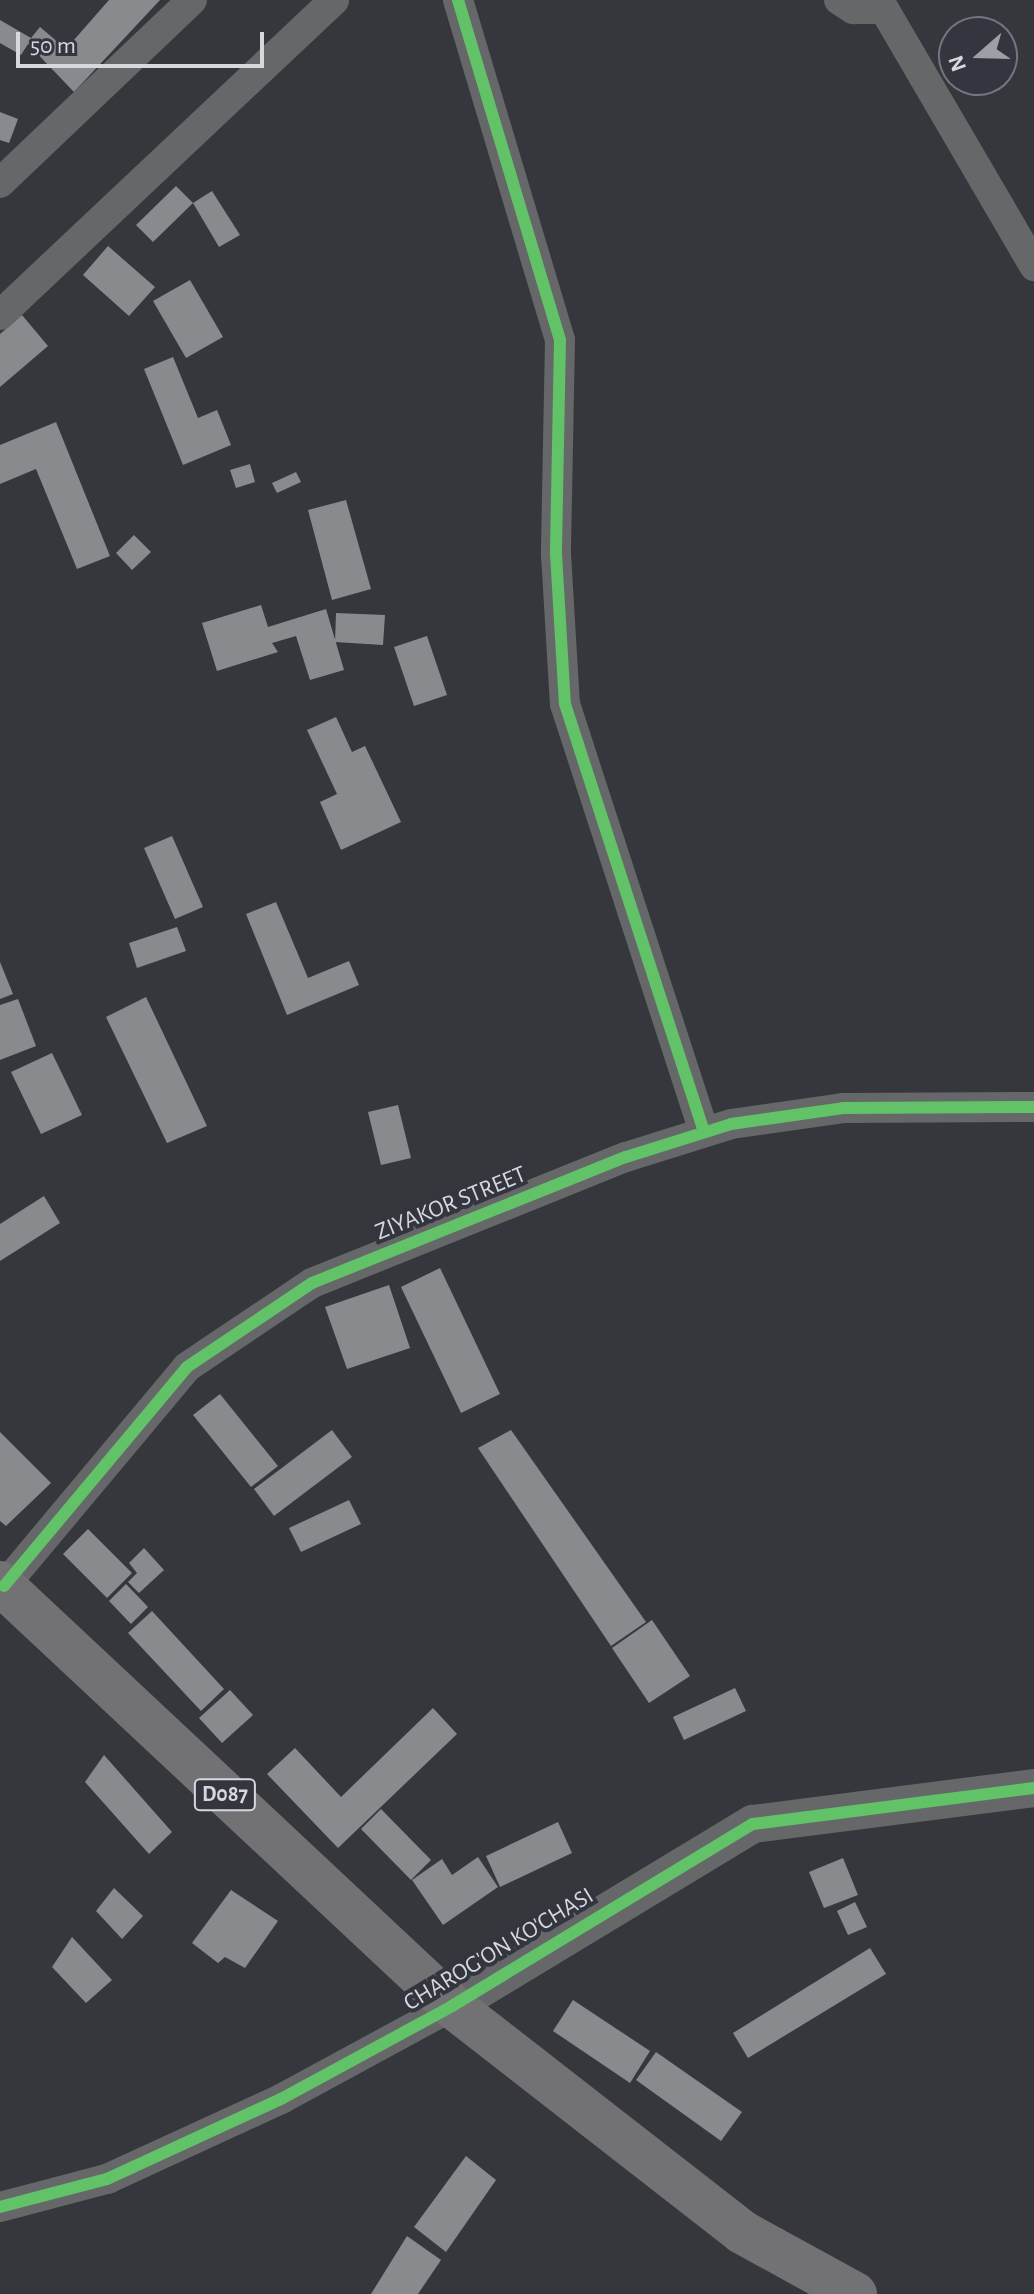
<!DOCTYPE html>
<html>
<head>
<meta charset="utf-8">
<style>
	body { margin:0 }
	#map { position:relative; width:1034px; height:2294px; overflow:hidden; background:#36373c; font-family:"Alegreya Sans",sans-serif }
	div>[style] { position:absolute }
	[style*='--x'] { left:calc(var(--x)*1px); top:calc(var(--y)*1px); width:calc(var(--w)*1px); rotate:calc(var(--a)*1deg) }
	.building>* { inset:0; background:#888a8e }
	.minor>* { height:30px; margin:-15px; padding:0 15px; transform-origin:15px; border-radius:15px; background:#666769 }
	.tertiary>* { height:38px; margin:-19px; padding:0 19px; transform-origin:19px; border-radius:19px; background:#666769 }
	.primary>* { height:44px; margin:-22px; padding:0 22px; transform-origin:22px; border-radius:22px; background:#727274 }
	.cycleway>* { height:12px; margin:-6px; padding:0 6px; transform-origin:6px; border-radius:6px; background:#61c268 }
	span { translate:-50% -50%; white-space:nowrap; text-align:center; line-height:1.15; -webkit-text-stroke:8px #33363f; paint-order:stroke }
	.shield-label span { padding:2px 6px; background:#33363f; border:2px solid; border-radius:6px; -webkit-text-stroke-width:0 }
	.shield-label { font-size:22px; color:#d6d8de; font-weight:700 }
	.street-label { font-size:24px; color:#d6d8de }
	.north { position:absolute; left:938px; top:16px; width:80px; height:80px; box-sizing:border-box; background:#33363f; border:2px solid #74777f; border-radius:50%; rotate:250deg; font-size:22px; font-weight:700; line-height:32px; text-align:center; color:#d6d8de }
	.north::after { content:''; display:block; margin:auto; width:28px; height:36px; background:#9ea0a5; clip-path:polygon(50% 0,100% 100%,50% 72%,0 100%) }
	.scale { position:absolute; left:16px; top:32px; width:248px; height:36px; box-sizing:border-box; border:4px solid #d6d8de; border-top:0; padding-left:10px; font-size:24px; line-height:28px; white-space:nowrap; color:#d6d8de; -webkit-text-stroke:6px #33363f; paint-order:stroke }
</style>
</head>
<body>
<div id="map">
	<div class="building">
		<i style="clip-path:polygon(109px 0,160px 0,74px 92px,28px 44px,21px 55px,0 43px,0 20px,31px 38px,40px 27px,66px 49px)"></i>
		<i style="clip-path:polygon(0 112px,18px 119px,9px 143px,0 140px)"></i>
		<i style="clip-path:polygon(176px 186px,193px 203px,153px 242px,136px 225px)"></i>
		<i style="clip-path:polygon(212px 191px,240px 235px,219px 247px,193px 203px)"></i>
		<i style="clip-path:polygon(108px 246px,155px 287px,129px 316px,83px 275px)"></i>
		<i style="clip-path:polygon(190px 280px,223px 337px,186px 358px,153px 301px)"></i>
		<i style="clip-path:polygon(22px 315px,48px 346px,0 387px,0 334px)"></i>
		<i style="clip-path:polygon(173px 357px,198px 418px,217px 410px,231px 445px,183px 465px,144px 369px)"></i>
		<i style="clip-path:polygon(56px 422px,110px 556px,77px 569px,36px 469px,0 484px,0 445px)"></i>
		<i style="clip-path:polygon(250px 464px,255px 482px,236px 488px,230px 470px)"></i>
		<i style="clip-path:polygon(296px 472px,301px 482px,277px 493px,272px 483px)"></i>
		<i style="clip-path:polygon(346px 500px,371px 589px,332px 600px,308px 510px)"></i>
		<i style="clip-path:polygon(134px 535px,151px 552px,132px 570px,116px 553px)"></i>
		<i style="clip-path:polygon(261px 605px,268px 627px,326px 609px,344px 670px,310px 680px,296px 636px,272px 643px,278px 652px,217px 671px,202px 623px)"></i>
		<i style="clip-path:polygon(336px 613px,385px 615px,383px 645px,335px 642px)"></i>
		<i style="clip-path:polygon(427px 636px,447px 695px,414px 706px,394px 647px)"></i>
		<i style="clip-path:polygon(336px 717px,352px 752px,365px 746px,401px 822px,341px 850px,320px 802px,337px 794px,307px 730px)"></i>
		<i style="clip-path:polygon(172px 836px,203px 907px,175px 919px,144px 848px)"></i>
		<i style="clip-path:polygon(276px 902px,308px 978px,349px 961px,359px 985px,287px 1015px,246px 914px)"></i>
		<i style="clip-path:polygon(177px 927px,186px 951px,137px 968px,129px 943px)"></i>
		<i style="clip-path:polygon(0 962px,13px 994px,0 999px)"></i>
		<i style="clip-path:polygon(146px 997px,207px 1126px,167px 1143px,106px 1017px)"></i>
		<i style="clip-path:polygon(18px 999px,36px 1046px,0 1060px,0 1005px)"></i>
		<i style="clip-path:polygon(52px 1053px,82px 1115px,41px 1134px,11px 1072px)"></i>
		<i style="clip-path:polygon(398px 1105px,411px 1158px,381px 1165px,368px 1112px)"></i>
		<i style="clip-path:polygon(44px 1196px,60px 1223px,0 1261px,0 1224px)"></i>
		<i style="clip-path:polygon(440px 1268px,500px 1394px,461px 1413px,401px 1287px)"></i>
		<i style="clip-path:polygon(389px 1285px,410px 1348px,347px 1369px,325px 1307px)"></i>
		<i style="clip-path:polygon(220px 1394px,278px 1466px,251px 1487px,193px 1415px)"></i>
		<i style="clip-path:polygon(332px 1430px,352px 1457px,274px 1516px,254px 1489px)"></i>
		<i style="clip-path:polygon(511px 1430px,646px 1622px,611px 1646px,478px 1448px)"></i>
		<i style="clip-path:polygon(0 1432px,51px 1483px,6px 1526px,0 1521px)"></i>
		<i style="clip-path:polygon(349px 1500px,361px 1524px,301px 1552px,289px 1528px)"></i>
		<i style="clip-path:polygon(88px 1529px,132px 1573px,107px 1598px,63px 1554px)"></i>
		<i style="clip-path:polygon(144px 1548px,164px 1570px,139px 1593px,128px 1582px,137px 1573px,129px 1563px)"></i>
		<i style="clip-path:polygon(126px 1584px,148px 1607px,131px 1624px,109px 1601px)"></i>
		<i style="clip-path:polygon(152px 1611px,224px 1689px,201px 1711px,128px 1633px)"></i>
		<i style="clip-path:polygon(652px 1620px,690px 1676px,649px 1703px,612px 1648px)"></i>
		<i style="clip-path:polygon(735px 1688px,746px 1711px,684px 1740px,673px 1717px)"></i>
		<i style="clip-path:polygon(230px 1690px,253px 1715px,222px 1743px,199px 1718px)"></i>
		<i style="clip-path:polygon(433px 1708px,457px 1734px,338px 1848px,267px 1774px,295px 1748px,341px 1797px)"></i>
		<i style="clip-path:polygon(104px 1755px,172px 1832px,149px 1854px,85px 1782px)"></i>
		<i style="clip-path:polygon(381px 1809px,431px 1860px,411px 1880px,361px 1829px)"></i>
		<i style="clip-path:polygon(558px 1822px,572px 1853px,500px 1887px,486px 1856px)"></i>
		<i style="clip-path:polygon(478px 1857px,498px 1887px,443px 1925px,412px 1880px,442px 1859px,452px 1875px)"></i>
		<i style="clip-path:polygon(843px 1858px,858px 1895px,824px 1908px,809px 1872px)"></i>
		<i style="clip-path:polygon(114px 1888px,143px 1916px,122px 1939px,96px 1911px)"></i>
		<i style="clip-path:polygon(231px 1890px,278px 1921px,245px 1968px,225px 1957px,218px 1963px,192px 1943px)"></i>
		<i style="clip-path:polygon(855px 1902px,867px 1927px,848px 1935px,837px 1911px)"></i>
		<i style="clip-path:polygon(72px 1937px,112px 1980px,86px 2003px,52px 1967px)"></i>
		<i style="clip-path:polygon(870px 1948px,886px 1974px,748px 2058px,733px 2033px)"></i>
		<i style="clip-path:polygon(573px 2000px,650px 2051px,630px 2083px,553px 2031px)"></i>
		<i style="clip-path:polygon(656px 2052px,742px 2112px,721px 2141px,636px 2080px)"></i>
		<i style="clip-path:polygon(466px 2156px,496px 2180px,446px 2252px,414px 2227px)"></i>
		<i style="clip-path:polygon(407px 2236px,441px 2260px,418px 2294px,371px 2294px)"></i>
	</div>
	<div class="minor">
		<i style="--x:458;--y:0;--w:355;--a:73.3"></i>
		<i style="--x:560;--y:340;--w:214;--a:91.1"></i>
		<i style="--x:556;--y:554;--w:150;--a:86.6"></i>
		<i style="--x:565;--y:704;--w:450;--a:72"></i>
		<i style="--x:839;--y:0;--w:17;--a:33"></i>
		<i style="--x:853;--y:9;--w:31;--a:0"></i>
		<i style="--x:884;--y:9;--w:298;--a:59.7"></i>
		<i style="--x:0;--y:183;--w:265;--a:-43.6"></i>
		<i style="--x:0;--y:315;--w:459;--a:-43.3"></i>
		<i style="--x:4;--y:1586;--w:285;--a:-50.1"></i>
		<i style="--x:187;--y:1367;--w:151;--a:-33.9"></i>
		<i style="--x:312;--y:1283;--w:338;--a:-21.9"></i>
		<i style="--x:626;--y:1157;--w:110;--a:-17.4"></i>
		<i style="--x:731;--y:1124;--w:113;--a:-8.1"></i>
		<i style="--x:843;--y:1108;--w:191;--a:-0.3"></i>
		<i style="--x:0;--y:2207;--w:111;--a:-14.7"></i>
		<i style="--x:107;--y:2179;--w:192;--a:-24.7"></i>
		<i style="--x:281;--y:2099;--w:195;--a:-28.5"></i>
	</div>
	<div class="tertiary">
		<i style="--x:452;--y:2006;--w:352;--a:-31.2"></i>
		<i style="--x:753;--y:1824;--w:283;--a:-7.3"></i>
	</div>
	<div class="primary">
		<i style="--x:0;--y:1583;--w:619;--a:43.1"></i>
		<i style="--x:452;--y:2006;--w:368;--a:37.9"></i>
		<i style="--x:742;--y:2232;--w:129;--a:28.8"></i>
	</div>
	<div class="cycleway">
		<i style="--x:458;--y:0;--w:355;--a:73.3"></i>
		<i style="--x:560;--y:340;--w:214;--a:91.1"></i>
		<i style="--x:556;--y:554;--w:150;--a:86.6"></i>
		<i style="--x:565;--y:704;--w:450;--a:72"></i>
		<i style="--x:4;--y:1586;--w:285;--a:-50.1"></i>
		<i style="--x:187;--y:1367;--w:151;--a:-33.9"></i>
		<i style="--x:312;--y:1283;--w:338;--a:-21.9"></i>
		<i style="--x:626;--y:1157;--w:110;--a:-17.4"></i>
		<i style="--x:731;--y:1124;--w:113;--a:-8.1"></i>
		<i style="--x:843;--y:1108;--w:191;--a:-0.3"></i>
		<i style="--x:0;--y:2207;--w:111;--a:-14.7"></i>
		<i style="--x:107;--y:2179;--w:192;--a:-24.7"></i>
		<i style="--x:281;--y:2099;--w:195;--a:-28.5"></i>
		<i style="--x:452;--y:2006;--w:352;--a:-31.2"></i>
		<i style="--x:753;--y:1824;--w:283;--a:-7.3"></i>
	</div>
	<div class="shield-label">
		<span style="left:225px;top:1795px">D087</span>
	</div>
	<div class="street-label">
		<span style="left:451px;top:1204px;rotate:-22deg">ZIYAKOR STREET</span>
		<span style="left:499px;top:1950px;rotate:-31deg">CHAROG'ON KO'CHASI</span>
	</div>
	<div class="north">N</div>
	<div class="scale">50 m</div>
</div>
</body>
</html>
